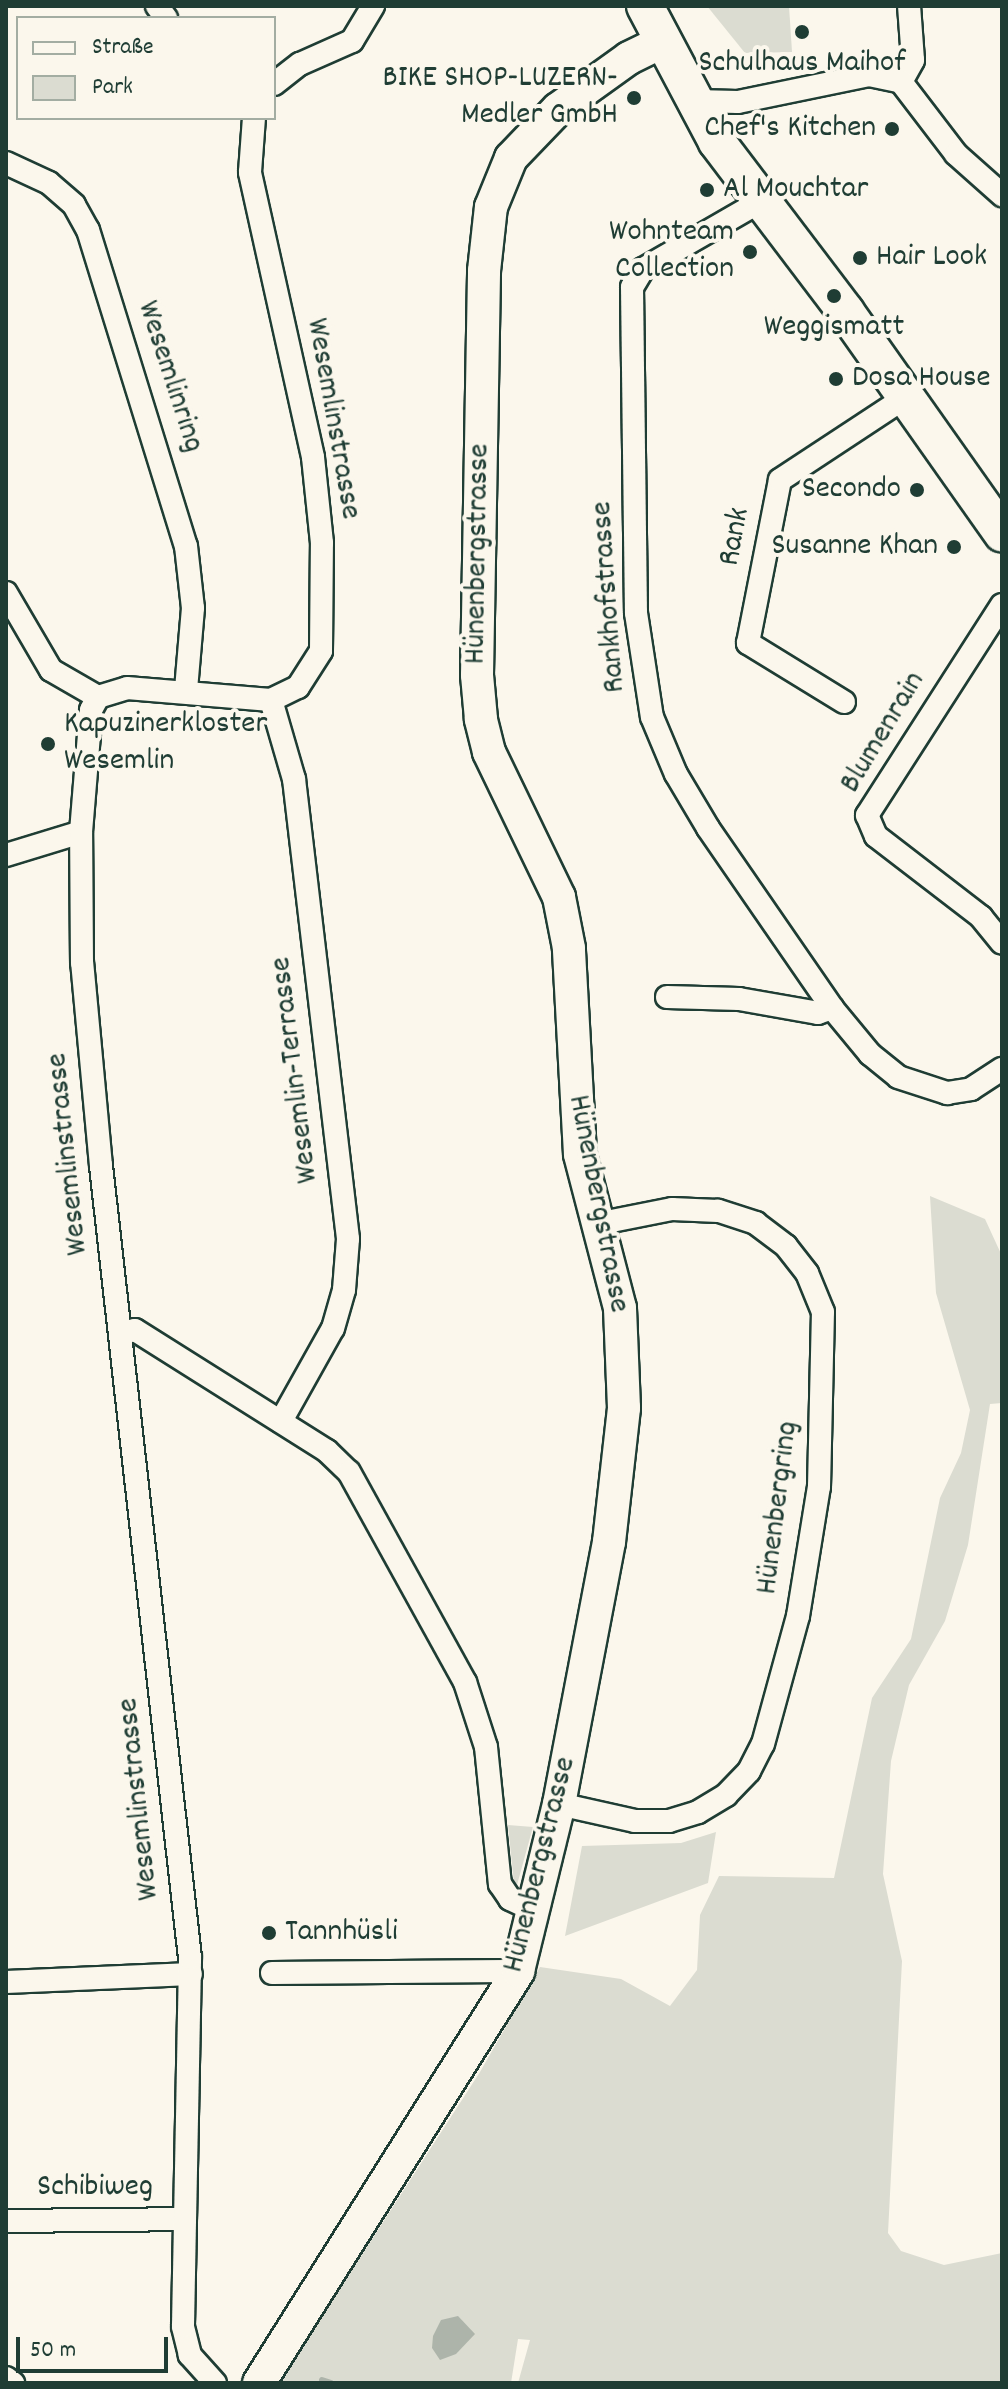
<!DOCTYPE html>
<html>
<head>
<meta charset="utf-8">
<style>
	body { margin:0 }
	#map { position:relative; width:1008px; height:2389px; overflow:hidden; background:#fbf7ec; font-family:Dekko,sans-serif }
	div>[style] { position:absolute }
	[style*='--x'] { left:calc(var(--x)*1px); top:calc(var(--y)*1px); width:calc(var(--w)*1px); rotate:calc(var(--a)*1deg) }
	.green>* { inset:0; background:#dbdcd1 }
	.water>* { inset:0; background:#adb4aa }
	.stream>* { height:6px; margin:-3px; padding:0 3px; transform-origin:3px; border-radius:3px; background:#adb4aa }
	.roads { filter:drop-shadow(2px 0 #1f3d34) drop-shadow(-2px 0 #1f3d34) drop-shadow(0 2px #1f3d34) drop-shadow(0 -2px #1f3d34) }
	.street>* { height:22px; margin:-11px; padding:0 11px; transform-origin:11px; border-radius:11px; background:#fbf7ec }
	.secondary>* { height:32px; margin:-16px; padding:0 16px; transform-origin:16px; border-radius:16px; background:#fbf7ec }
	.primary>* { height:36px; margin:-18px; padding:0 18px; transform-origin:18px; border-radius:18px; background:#fbf7ec }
	.dots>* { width:22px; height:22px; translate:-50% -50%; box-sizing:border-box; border:4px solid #fbf7ec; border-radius:50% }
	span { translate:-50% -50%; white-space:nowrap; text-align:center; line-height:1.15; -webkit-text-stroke:8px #fbf7ec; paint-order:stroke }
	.poi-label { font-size:32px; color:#1f3d34 }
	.right { translate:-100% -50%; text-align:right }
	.left { translate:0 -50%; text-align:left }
	.street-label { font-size:32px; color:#1f3d34 }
	.frame { position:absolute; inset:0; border:8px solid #1f3d34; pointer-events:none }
	.legend { position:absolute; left:16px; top:16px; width:260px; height:104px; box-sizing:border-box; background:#fbf7ec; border:2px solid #a3ada2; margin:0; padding:10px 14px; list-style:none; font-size:24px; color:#1f3d34 }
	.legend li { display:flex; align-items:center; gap:16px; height:40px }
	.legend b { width:40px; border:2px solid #a3ada2 }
	.scale { position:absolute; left:16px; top:2337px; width:152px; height:36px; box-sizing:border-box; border:4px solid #1f3d34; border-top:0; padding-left:10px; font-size:24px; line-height:28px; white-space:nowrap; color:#1f3d34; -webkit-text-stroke:6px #fbf7ec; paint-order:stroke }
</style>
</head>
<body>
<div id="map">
	<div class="green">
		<i style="clip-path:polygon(707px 6px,789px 6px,792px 52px,745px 53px)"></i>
		<i style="clip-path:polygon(930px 1196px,985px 1219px,1002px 1256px,1002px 1403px,990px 1404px,968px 1545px,945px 1621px,909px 1685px,891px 1761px,883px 1874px,902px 1961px,888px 2233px,901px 2251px,944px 2265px,1002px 2253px,1002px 2383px,518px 2383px,530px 2340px,518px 2339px,511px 2383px,279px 2383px,480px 2072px,540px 1967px,621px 1979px,670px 2006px,697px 1970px,700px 1915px,719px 1876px,834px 1878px,872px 1698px,911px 1639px,940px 1498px,961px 1453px,970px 1410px,936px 1293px)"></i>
		<i style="clip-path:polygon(508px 1825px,533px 1827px,517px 1885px,514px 1883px)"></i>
		<i style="clip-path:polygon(716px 1832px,708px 1883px,565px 1936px,582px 1846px,681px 1843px)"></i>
	</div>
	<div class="water">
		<i style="clip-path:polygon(458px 2316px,475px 2334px,456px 2354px,440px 2360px,432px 2348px,433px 2336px,441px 2320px)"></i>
	</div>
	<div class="stream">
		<i style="--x:322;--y:2380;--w:9;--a:18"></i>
	</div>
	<div class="roads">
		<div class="street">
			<i style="--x:157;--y:6;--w:15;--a:53"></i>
			<i style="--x:901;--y:82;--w:25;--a:-61"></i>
			<i style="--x:913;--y:60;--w:54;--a:-94.2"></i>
			<i style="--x:274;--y:84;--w:33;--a:-38"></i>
			<i style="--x:300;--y:64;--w:57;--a:-23.9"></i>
			<i style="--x:352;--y:41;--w:41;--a:-59"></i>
			<i style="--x:694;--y:101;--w:44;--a:1.3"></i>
			<i style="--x:738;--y:102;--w:134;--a:-11.6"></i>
			<i style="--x:869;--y:75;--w:33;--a:12"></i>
			<i style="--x:901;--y:82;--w:91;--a:52.6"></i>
			<i style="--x:956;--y:154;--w:62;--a:41.7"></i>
			<i style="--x:6;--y:163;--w:47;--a:24.9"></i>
			<i style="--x:49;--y:183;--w:33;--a:41"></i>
			<i style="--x:74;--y:205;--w:29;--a:61"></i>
			<i style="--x:88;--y:230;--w:331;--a:72.8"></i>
			<i style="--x:186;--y:546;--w:62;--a:83.6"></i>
			<i style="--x:193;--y:608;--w:82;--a:94.9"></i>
			<i style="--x:761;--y:201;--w:136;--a:150"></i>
			<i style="--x:643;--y:269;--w:21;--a:121"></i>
			<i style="--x:632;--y:287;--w:326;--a:89.3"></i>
			<i style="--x:636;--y:613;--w:105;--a:81.3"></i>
			<i style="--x:652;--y:717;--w:62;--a:67.2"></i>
			<i style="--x:676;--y:774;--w:63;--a:59.3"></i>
			<i style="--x:708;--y:828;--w:219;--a:55.4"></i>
			<i style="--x:832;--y:1008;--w:60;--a:50.4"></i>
			<i style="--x:870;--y:1054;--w:36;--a:39"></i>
			<i style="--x:898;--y:1077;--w:52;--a:18.1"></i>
			<i style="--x:947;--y:1093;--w:24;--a:-9"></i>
			<i style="--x:971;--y:1089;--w:37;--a:-33"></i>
			<i style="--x:6;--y:593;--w:89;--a:59.7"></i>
			<i style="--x:51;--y:670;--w:54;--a:29.9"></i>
			<i style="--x:1002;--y:605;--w:250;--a:122.7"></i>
			<i style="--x:867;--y:815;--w:23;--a:67"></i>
			<i style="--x:876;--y:836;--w:133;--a:37.6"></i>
			<i style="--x:981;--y:917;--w:33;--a:51"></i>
			<i style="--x:271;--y:700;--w:82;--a:73.8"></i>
			<i style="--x:294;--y:779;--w:463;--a:83.3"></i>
			<i style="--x:348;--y:1239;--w:51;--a:94.5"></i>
			<i style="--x:344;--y:1290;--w:40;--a:106"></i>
			<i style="--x:333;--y:1328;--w:107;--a:119.2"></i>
			<i style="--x:844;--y:702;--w:113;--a:-148.4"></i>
			<i style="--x:748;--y:643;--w:166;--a:-78.9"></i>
			<i style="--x:780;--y:480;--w:151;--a:-33.4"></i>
			<i style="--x:6;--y:855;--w:78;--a:-17"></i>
			<i style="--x:667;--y:997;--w:72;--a:1.6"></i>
			<i style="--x:739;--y:999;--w:80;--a:10"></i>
			<i style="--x:818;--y:1013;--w:15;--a:-20"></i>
			<i style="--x:120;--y:1333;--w:15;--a:-11"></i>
			<i style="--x:135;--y:1330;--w:227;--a:32.2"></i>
			<i style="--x:327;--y:1451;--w:30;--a:44"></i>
			<i style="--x:349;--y:1472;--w:240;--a:61.1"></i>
			<i style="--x:465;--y:1682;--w:68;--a:72.1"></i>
			<i style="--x:486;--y:1747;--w:138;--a:84.2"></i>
			<i style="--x:500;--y:1884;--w:18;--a:56"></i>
			<i style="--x:510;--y:1899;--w:29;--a:25"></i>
			<i style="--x:559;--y:1804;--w:78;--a:12.6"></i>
			<i style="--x:635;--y:1821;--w:34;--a:0"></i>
			<i style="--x:669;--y:1821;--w:30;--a:-17"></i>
			<i style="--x:698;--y:1812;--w:33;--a:-31"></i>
			<i style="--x:726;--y:1795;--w:33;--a:-46"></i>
			<i style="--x:749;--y:1771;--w:30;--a:-63"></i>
			<i style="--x:763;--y:1744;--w:133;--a:-74.7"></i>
			<i style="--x:798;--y:1616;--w:131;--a:-80.8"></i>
			<i style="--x:819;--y:1487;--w:175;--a:-88.7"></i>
			<i style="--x:823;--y:1312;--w:42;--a:-112.3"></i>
			<i style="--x:807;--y:1273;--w:34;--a:-128"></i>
			<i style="--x:786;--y:1246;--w:38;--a:-143"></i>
			<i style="--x:756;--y:1223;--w:40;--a:-162"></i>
			<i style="--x:718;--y:1211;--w:46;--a:-177.5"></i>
			<i style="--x:672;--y:1209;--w:77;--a:168.8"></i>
			<i style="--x:272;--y:1973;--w:246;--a:-0.5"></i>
			<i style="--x:6;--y:1982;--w:185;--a:-2.5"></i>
			<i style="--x:6;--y:2221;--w:179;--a:-0.6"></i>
			<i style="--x:6;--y:2378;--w:9;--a:36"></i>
			<i style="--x:215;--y:2383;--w:38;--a:-132"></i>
			<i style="--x:190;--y:2355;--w:30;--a:-104"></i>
			<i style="--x:183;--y:2326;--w:368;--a:-88.9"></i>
			<i style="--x:190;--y:1958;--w:797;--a:-96.41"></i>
			<i style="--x:101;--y:1166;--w:204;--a:-95.3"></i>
			<i style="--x:82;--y:963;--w:131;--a:-90.4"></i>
			<i style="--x:81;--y:832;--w:122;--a:-85.3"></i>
			<i style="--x:91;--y:710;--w:15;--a:-62"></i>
			<i style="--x:98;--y:697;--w:30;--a:-17"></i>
			<i style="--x:127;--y:688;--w:144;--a:4.8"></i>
			<i style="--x:271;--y:700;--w:30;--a:-26"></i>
			<i style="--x:298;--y:687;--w:43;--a:-57.4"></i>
			<i style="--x:321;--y:651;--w:108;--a:-89.5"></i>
			<i style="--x:322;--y:543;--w:86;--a:-96"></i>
			<i style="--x:313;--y:457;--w:292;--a:-102.5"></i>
			<i style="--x:250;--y:172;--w:54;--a:-85.8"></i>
		</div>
		<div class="secondary">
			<i style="--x:259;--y:2383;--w:487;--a:-57.8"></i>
			<i style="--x:518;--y:1971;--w:172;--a:-76.2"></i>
			<i style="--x:559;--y:1804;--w:267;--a:-79.2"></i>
			<i style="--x:609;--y:1542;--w:135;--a:-83.6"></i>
			<i style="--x:624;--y:1408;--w:100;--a:-92.3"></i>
			<i style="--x:620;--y:1308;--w:159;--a:-104.6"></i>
			<i style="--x:580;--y:1154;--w:206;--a:-93.1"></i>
			<i style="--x:569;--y:948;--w:52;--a:-101.1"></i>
			<i style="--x:559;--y:897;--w:161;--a:-115.8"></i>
			<i style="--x:489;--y:752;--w:34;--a:-104"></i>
			<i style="--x:481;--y:719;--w:44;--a:-95.2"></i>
			<i style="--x:477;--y:675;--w:404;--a:-89"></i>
			<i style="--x:484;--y:271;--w:64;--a:-83.8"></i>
			<i style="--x:491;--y:207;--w:53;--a:-67.8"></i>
			<i style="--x:511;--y:158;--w:68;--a:-46.2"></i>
			<i style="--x:558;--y:109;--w:87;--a:-35.7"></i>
			<i style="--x:629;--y:58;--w:39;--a:-26"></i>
		</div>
		<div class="primary">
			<i style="--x:645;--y:6;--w:154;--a:62.1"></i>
			<i style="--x:717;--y:142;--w:213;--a:52.8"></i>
			<i style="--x:846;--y:312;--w:271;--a:54.8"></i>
		</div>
	</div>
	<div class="dots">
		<i style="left:802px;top:32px;background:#1f3d34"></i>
		<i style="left:634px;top:98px;background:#1f3d34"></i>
		<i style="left:892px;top:129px;background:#1f3d34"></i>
		<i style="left:707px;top:190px;background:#1f3d34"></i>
		<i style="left:750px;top:252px;background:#1f3d34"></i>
		<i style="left:860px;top:258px;background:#1f3d34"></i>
		<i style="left:834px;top:296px;background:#1f3d34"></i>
		<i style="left:836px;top:379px;background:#1f3d34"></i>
		<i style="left:917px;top:490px;background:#1f3d34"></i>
		<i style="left:954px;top:547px;background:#1f3d34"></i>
		<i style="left:48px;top:744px;background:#1f3d34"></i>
		<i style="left:269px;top:1933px;background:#1f3d34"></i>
	</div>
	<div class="poi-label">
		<span style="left:802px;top:64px">Schulhaus Maihof</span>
		<span class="right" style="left:618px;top:98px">BIKE SHOP-LUZERN-<br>Medler GmbH</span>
		<span class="right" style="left:876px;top:129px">Chef's Kitchen</span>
		<span class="left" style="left:723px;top:190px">Al Mouchtar</span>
		<span class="right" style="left:734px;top:252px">Wohnteam<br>Collection</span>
		<span class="left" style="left:876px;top:258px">Hair Look</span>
		<span style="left:834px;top:328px">Weggismatt</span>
		<span class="left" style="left:852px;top:379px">Dosa House</span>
		<span class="right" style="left:901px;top:490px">Secondo</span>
		<span class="right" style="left:938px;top:547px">Susanne Khan</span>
		<span class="left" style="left:64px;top:744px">Kapuzinerkloster<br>Wesemlin</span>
		<span class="left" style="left:285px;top:1933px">Tannhüsli</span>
	</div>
	<div class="street-label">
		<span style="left:169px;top:377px;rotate:72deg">Wesemlinring</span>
		<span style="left:332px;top:419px;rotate:80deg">Wesemlinstrasse</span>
		<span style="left:736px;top:537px;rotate:-79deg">Rank</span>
		<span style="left:479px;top:554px;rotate:-89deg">Hünenbergstrasse</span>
		<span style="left:610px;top:597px;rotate:-94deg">Rankhofstrasse</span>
		<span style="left:884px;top:733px;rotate:-59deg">Blumenrain</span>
		<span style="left:296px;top:1070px;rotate:-97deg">Wesemlin-Terrasse</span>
		<span style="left:69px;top:1154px;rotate:-96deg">Wesemlinstrasse</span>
		<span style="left:597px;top:1204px;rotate:79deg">Hünenbergstrasse</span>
		<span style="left:779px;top:1508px;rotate:-83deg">Hünenbergring</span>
		<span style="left:140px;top:1799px;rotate:-96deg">Wesemlinstrasse</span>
		<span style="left:541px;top:1865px;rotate:-76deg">Hünenbergstrasse</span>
		<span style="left:95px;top:2188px">Schibiweg</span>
	</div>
	<div class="frame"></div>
	<ul class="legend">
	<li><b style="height:10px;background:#fbf7ec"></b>Straße</li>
	<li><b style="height:22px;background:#dbdcd1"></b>Park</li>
	</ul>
	<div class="scale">50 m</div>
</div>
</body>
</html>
